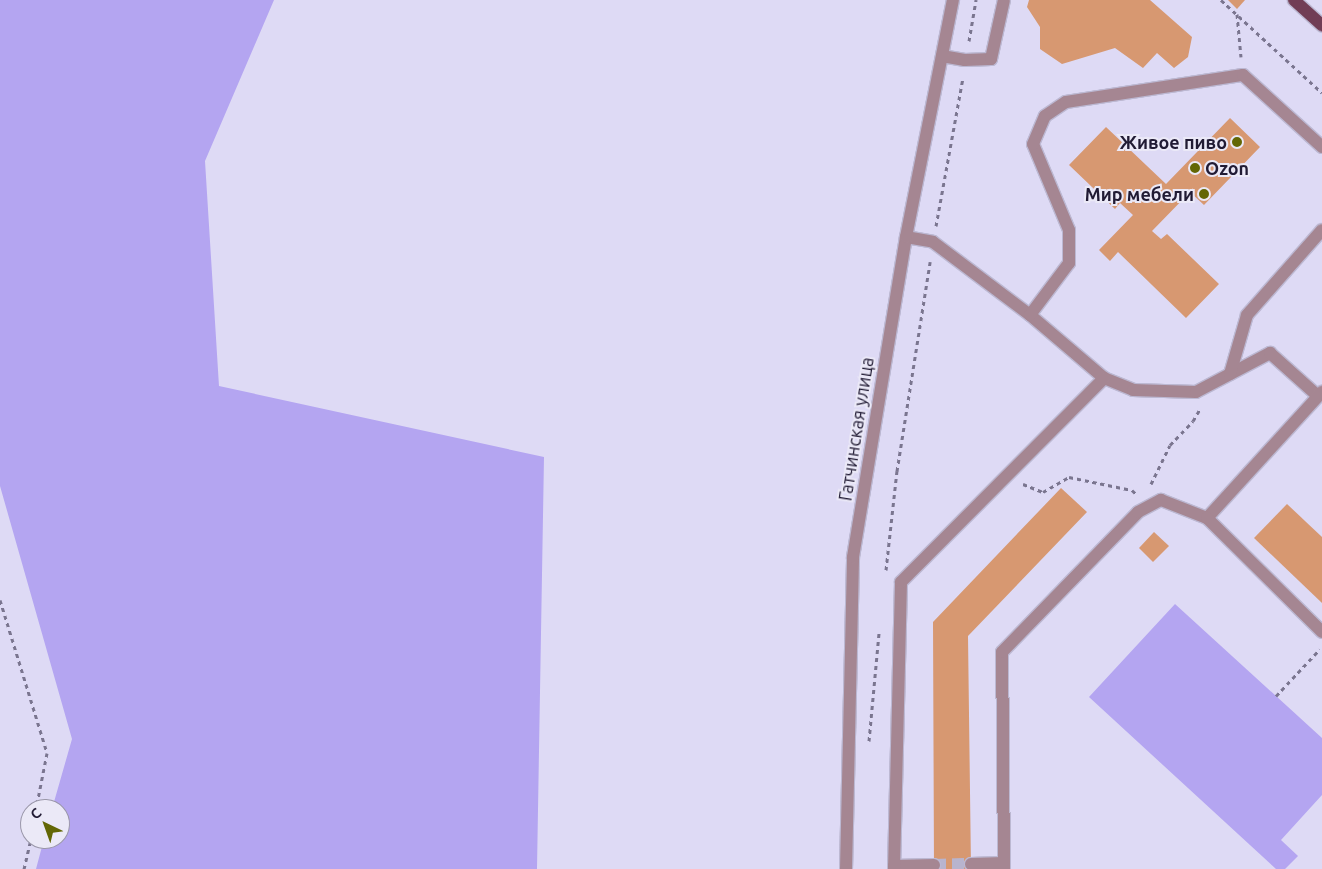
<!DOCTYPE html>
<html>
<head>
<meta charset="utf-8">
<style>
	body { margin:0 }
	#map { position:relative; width:1322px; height:869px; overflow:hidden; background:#dedaf5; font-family:Ubuntu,sans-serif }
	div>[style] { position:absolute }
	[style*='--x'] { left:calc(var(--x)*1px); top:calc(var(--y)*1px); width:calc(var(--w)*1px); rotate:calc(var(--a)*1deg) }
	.green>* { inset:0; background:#b4a5f1 }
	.building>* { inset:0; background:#d79871 }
	.minor-tunnel>* { height:12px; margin-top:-6px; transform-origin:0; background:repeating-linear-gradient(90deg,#b8b4ce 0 12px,transparent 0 18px) }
	.path>* { height:3px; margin-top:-1.5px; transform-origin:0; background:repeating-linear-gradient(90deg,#7a758f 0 4px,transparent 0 8px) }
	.roads { filter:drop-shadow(1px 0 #bcb8d2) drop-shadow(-1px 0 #bcb8d2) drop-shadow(0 1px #bcb8d2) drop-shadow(0 -1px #bcb8d2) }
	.minor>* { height:12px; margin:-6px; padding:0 6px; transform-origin:6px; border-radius:6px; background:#a58692 }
	.major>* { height:12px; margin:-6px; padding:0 6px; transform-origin:6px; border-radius:6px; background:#713d55 }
	.dots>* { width:14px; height:14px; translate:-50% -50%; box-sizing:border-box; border:2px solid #ebe9f7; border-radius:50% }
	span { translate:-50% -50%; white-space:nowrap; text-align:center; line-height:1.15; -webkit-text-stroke:4px #ebe9f7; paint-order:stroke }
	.poi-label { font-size:18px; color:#211b34; font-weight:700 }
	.right { translate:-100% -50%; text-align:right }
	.left { translate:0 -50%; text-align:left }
	.street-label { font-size:18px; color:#211b34 }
	.north { position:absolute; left:20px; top:799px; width:50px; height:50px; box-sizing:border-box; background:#ebe9f7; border:1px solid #9a97a9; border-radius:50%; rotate:318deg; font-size:14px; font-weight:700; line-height:20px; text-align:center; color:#211b34 }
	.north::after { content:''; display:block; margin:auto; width:18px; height:22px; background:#636705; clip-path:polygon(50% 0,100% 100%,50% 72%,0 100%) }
</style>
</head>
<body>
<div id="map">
	<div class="green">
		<i style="clip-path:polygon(0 0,274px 0,205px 161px,219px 386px,544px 457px,537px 869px,36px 869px,44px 839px,60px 839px,60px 809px,52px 809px,72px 739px,0 486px)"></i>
		<i style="clip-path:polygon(1175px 604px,1322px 738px,1322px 795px,1281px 840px,1298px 856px,1285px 869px,1276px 869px,1089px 697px)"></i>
	</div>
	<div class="building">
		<i style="clip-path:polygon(1029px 0,1150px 0,1192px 37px,1188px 57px,1174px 68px,1157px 53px,1143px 68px,1115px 48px,1062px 64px,1040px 49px,1040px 27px,1027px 7px)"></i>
		<i style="clip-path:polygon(1228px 0,1245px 0,1237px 9px)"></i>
		<i style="clip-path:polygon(1230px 118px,1260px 147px,1204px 205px,1190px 192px,1152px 231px,1161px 239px,1167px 234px,1219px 284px,1186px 318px,1118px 252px,1110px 261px,1099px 250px,1133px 215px,1120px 203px,1115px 209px,1069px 165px,1106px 127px,1166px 184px)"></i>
		<i style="clip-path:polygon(1061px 488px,1087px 512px,968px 636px,971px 869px,934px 869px,933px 622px)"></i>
		<i style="clip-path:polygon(1287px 504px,1322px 537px,1322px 603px,1254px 538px)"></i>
		<i style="clip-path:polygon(1154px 532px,1169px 546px,1153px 562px,1139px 548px)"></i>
	</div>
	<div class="minor-tunnel">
		<i style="--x:934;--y:865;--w:37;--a:-2"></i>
	</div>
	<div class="path">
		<i style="--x:1221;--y:0;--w:137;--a:42.6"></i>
		<i style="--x:1237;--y:14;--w:43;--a:84.7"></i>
		<i style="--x:969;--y:41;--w:42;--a:-80.3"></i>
		<i style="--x:936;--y:226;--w:151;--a:-79.7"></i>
		<i style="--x:1023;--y:484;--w:22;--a:22"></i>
		<i style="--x:1043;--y:492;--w:30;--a:-30"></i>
		<i style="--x:1069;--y:477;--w:64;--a:11.7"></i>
		<i style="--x:1132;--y:490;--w:6;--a:45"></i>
		<i style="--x:1151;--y:484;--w:43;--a:-64"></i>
		<i style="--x:1170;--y:445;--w:33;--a:-46"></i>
		<i style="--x:1193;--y:421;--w:14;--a:-60"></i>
		<i style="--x:886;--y:570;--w:100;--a:-83.7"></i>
		<i style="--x:897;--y:471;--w:212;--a:-81"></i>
		<i style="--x:0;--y:600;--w:160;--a:72.9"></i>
		<i style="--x:47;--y:753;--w:57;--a:101.1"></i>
		<i style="--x:1276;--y:696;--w:64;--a:-46.9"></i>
		<i style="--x:869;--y:741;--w:108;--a:-84.7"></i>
		<i style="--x:24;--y:869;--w:31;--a:-77"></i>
	</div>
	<div class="roads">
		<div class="minor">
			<i style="--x:942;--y:56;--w:23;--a:10"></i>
			<i style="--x:965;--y:60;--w:26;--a:-2"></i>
			<i style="--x:991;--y:59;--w:60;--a:-77.6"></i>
			<i style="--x:906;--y:237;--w:27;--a:10"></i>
			<i style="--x:933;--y:242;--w:121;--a:37"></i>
			<i style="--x:1030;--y:315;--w:97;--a:40.4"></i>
			<i style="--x:1104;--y:378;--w:31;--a:22"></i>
			<i style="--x:1133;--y:390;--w:63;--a:1.8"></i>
			<i style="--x:1196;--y:392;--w:84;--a:-27.8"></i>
			<i style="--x:1270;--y:353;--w:64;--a:41.9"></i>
			<i style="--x:1030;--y:315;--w:65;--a:-53.1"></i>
			<i style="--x:1069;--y:263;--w:33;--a:-90"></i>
			<i style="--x:1069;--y:230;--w:93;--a:-112.7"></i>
			<i style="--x:1033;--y:144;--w:30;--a:-67"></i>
			<i style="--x:1045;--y:116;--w:25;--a:-34"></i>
			<i style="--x:1066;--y:102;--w:179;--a:-8.7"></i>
			<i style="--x:1243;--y:75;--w:107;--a:42.3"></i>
			<i style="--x:1230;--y:374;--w:61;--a:-73.9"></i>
			<i style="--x:1247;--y:315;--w:113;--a:-48.6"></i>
			<i style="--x:1207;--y:518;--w:171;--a:-47.6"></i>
			<i style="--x:971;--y:864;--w:32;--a:-2"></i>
			<i style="--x:894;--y:866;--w:40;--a:-1.4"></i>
			<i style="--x:846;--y:869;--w:312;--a:-88.7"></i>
			<i style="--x:853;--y:557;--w:324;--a:-80.6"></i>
			<i style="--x:906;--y:237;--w:242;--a:-78.8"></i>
			<i style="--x:894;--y:869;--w:287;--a:-88.6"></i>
			<i style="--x:901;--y:582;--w:288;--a:-45.1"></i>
			<i style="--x:1004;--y:869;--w:217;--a:-90.5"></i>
			<i style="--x:1002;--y:652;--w:195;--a:-45.8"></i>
			<i style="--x:1138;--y:512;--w:26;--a:-28"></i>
			<i style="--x:1161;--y:500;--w:49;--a:21.4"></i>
			<i style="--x:1207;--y:518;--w:162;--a:44.7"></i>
		</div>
		<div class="major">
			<i style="--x:1294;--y:0;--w:38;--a:42"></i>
		</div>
	</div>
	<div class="dots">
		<i style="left:1237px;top:142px;background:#636705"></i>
		<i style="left:1195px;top:168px;background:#636705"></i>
		<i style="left:1204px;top:194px;background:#636705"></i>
	</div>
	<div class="poi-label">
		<span class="right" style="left:1227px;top:142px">Живое пиво</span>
		<span class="left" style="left:1205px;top:168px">Ozon</span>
		<span class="right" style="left:1194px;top:194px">Мир мебели</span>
	</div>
	<div class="street-label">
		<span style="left:856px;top:429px;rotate:-81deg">Гатчинская улица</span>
	</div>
	<div class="north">С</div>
</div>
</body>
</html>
